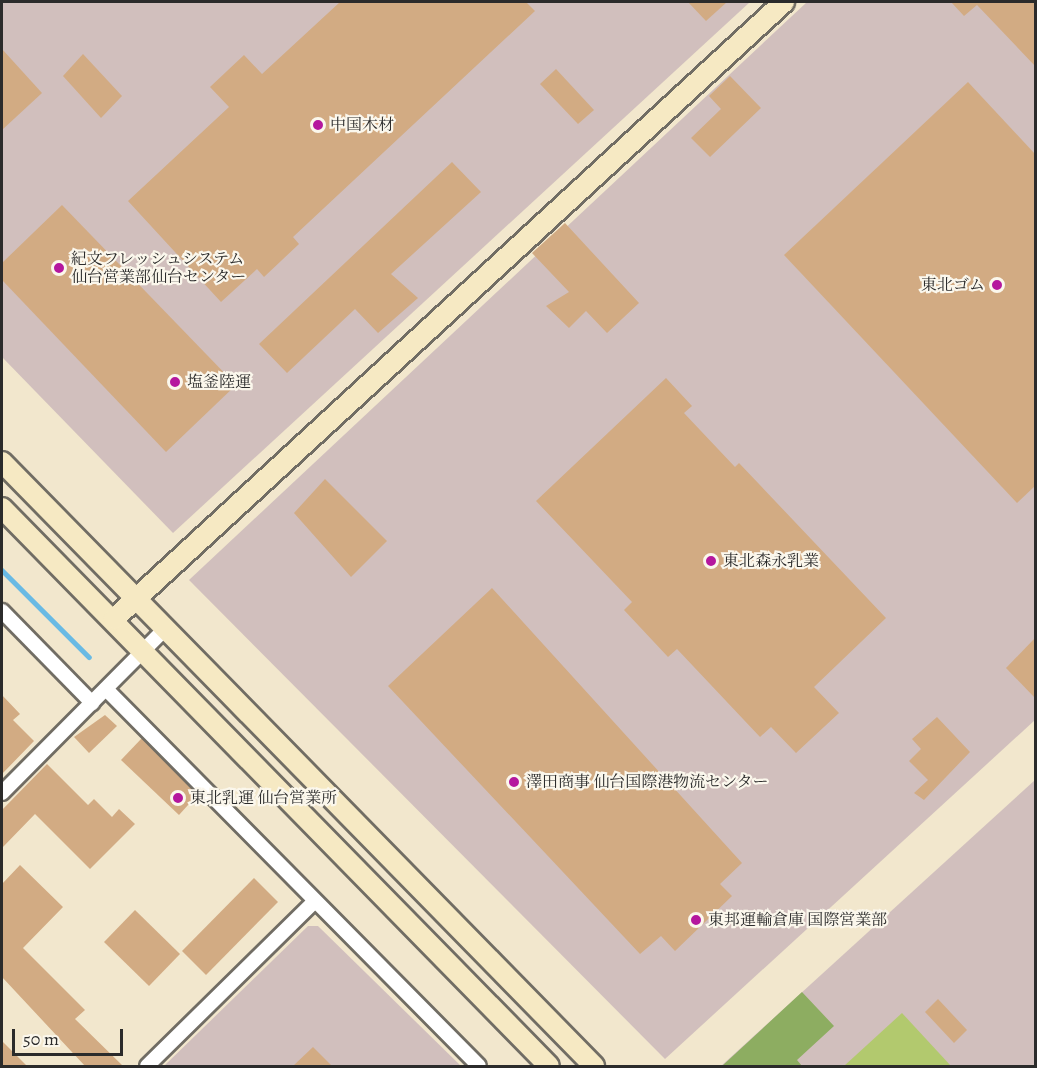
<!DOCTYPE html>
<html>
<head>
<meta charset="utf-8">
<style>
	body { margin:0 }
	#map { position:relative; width:1037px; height:1068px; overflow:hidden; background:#f2e7cd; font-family:Alegreya,"Noto Serif JP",serif }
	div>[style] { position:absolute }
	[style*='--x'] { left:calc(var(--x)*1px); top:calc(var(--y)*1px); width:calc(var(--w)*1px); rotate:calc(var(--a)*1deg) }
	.industrial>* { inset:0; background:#d1bfbd }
	.green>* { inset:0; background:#b2c96e }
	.forest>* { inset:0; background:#8dad61 }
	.stream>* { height:4.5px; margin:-2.25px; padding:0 2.25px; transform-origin:2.25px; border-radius:2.25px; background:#69bae4 }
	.building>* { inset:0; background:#d2ab83 }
	.roads { filter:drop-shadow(2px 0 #716d64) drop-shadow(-2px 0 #716d64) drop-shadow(0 2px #716d64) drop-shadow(0 -2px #716d64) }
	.street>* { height:14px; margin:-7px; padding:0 7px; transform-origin:7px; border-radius:7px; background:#fff }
	.secondary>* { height:20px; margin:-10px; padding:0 10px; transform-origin:10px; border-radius:10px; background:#f6e9c3 }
	.dots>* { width:16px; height:16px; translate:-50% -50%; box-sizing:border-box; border:3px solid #fbf7ec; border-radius:50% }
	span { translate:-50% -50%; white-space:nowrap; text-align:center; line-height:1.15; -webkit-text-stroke:4.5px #fbf7ec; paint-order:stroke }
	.poi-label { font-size:16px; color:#2b2b2b }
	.left { translate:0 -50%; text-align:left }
	.right { translate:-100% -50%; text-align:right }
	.frame { position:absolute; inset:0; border:3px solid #2b2b2b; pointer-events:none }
	.scale { position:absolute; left:12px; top:1029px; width:111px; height:27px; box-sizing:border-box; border:3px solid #2b2b2b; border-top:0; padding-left:8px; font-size:18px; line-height:21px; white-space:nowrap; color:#2b2b2b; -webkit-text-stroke:4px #fbf7ec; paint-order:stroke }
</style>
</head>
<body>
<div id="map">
	<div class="industrial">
		<i style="clip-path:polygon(2px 2px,750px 2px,173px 533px,2px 357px)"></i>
		<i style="clip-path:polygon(807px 2px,1035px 2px,1035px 720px,665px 1059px,189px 580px)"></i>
		<i style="clip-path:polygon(1035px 780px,1035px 1066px,721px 1066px)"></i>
		<i style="clip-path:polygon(308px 926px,318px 926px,461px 1066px,164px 1066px)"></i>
	</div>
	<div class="green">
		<i style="clip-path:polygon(902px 1013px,951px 1066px,844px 1066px)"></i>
	</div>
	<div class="forest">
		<i style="clip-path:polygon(802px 992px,834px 1026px,797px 1060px,802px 1066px,722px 1066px)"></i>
	</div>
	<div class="stream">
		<i style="--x:2;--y:570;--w:123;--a:45"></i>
	</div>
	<div class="building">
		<i style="clip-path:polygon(340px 2px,526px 2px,535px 11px,293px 237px,299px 244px,264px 277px,257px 269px,221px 302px,128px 201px,229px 107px,210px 87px,244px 55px,262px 74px)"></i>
		<i style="clip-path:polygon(688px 2px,727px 2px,706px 21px)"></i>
		<i style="clip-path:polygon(951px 2px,1035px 2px,1035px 66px,977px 5px,964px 16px)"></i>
		<i style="clip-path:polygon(2px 49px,42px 93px,2px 130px)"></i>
		<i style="clip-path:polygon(83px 54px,122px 96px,101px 118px,63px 76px)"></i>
		<i style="clip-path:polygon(556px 69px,594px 110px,578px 124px,540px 84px)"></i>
		<i style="clip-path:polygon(730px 76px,761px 108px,710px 157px,691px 138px,721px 109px,709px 96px)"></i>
		<i style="clip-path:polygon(968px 82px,1035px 154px,1035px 486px,1017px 503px,784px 255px)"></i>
		<i style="clip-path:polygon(452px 162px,481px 192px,391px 274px,418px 298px,378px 333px,355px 309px,287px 373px,259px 344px)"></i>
		<i style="clip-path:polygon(62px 205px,236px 385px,166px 452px,2px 280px,2px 263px)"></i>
		<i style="clip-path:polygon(565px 223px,639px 303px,607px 333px,586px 311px,569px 328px,546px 306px,569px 292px,532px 253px)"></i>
		<i style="clip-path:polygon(666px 378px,692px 406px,684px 413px,735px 467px,739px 463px,886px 618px,814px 687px,839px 713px,796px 753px,771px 727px,760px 737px,677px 649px,668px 657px,624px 610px,632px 602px,536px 501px)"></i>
		<i style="clip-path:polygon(325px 479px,387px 541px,351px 577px,294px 513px)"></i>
		<i style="clip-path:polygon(492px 588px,742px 863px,720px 884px,732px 896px,675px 951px,661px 936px,640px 954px,388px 686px)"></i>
		<i style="clip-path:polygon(1035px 638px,1035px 698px,1006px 668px)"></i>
		<i style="clip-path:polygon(2px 695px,20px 714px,13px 720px,34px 741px,2px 774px)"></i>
		<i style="clip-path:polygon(105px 715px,117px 726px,89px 753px,74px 737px)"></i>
		<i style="clip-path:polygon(937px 717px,970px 752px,924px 800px,914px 793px,928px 780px,909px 761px,921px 749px,912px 739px)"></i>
		<i style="clip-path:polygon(142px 738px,198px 794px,179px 815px,121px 760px)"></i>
		<i style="clip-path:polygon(47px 764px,88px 805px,94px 799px,112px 817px,119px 809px,135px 824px,90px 869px,35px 814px,2px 848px,2px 810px)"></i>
		<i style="clip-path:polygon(20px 865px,63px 907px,23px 948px,85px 1010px,75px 1019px,123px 1066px,85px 1066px,2px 977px,2px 884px)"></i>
		<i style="clip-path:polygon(254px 878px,278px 902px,206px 975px,182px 951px)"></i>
		<i style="clip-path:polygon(135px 910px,180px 954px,149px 986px,104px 942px)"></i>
		<i style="clip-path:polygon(938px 999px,967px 1030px,954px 1043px,925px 1012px)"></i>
		<i style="clip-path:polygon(2px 1041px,27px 1066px,2px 1066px)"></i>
		<i style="clip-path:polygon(313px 1047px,332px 1066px,293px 1066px)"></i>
	</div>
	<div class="roads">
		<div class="street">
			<i style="--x:2;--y:611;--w:129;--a:45.6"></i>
			<i style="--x:106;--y:689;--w:530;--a:45.31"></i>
			<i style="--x:2;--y:793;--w:228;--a:-45.2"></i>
			<i style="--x:147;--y:1066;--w:235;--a:-44.5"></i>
		</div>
		<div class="secondary">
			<i style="--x:2;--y:462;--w:846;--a:45.57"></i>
			<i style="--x:2;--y:508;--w:781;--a:45.57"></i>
			<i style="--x:114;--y:619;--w:911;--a:-42.64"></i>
		</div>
	</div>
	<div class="dots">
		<i style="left:318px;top:125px;background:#b5179e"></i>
		<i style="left:59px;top:268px;background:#b5179e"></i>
		<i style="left:997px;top:285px;background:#b5179e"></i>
		<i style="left:175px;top:382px;background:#b5179e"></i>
		<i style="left:711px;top:561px;background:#b5179e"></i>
		<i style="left:514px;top:782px;background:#b5179e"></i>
		<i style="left:178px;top:798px;background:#b5179e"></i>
		<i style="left:696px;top:920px;background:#b5179e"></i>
	</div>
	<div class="poi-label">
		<span class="left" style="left:330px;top:125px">中国木材</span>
		<span class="left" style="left:71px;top:268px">紀文フレッシュシステム<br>仙台営業部仙台センター</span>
		<span class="right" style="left:985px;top:285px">東北ゴム</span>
		<span class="left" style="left:187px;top:382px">塩釜陸運</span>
		<span class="left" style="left:723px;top:561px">東北森永乳業</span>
		<span class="left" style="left:526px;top:782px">澤田商事 仙台国際港物流センター</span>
		<span class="left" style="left:190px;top:798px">東北乳運 仙台営業所</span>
		<span class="left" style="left:708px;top:920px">東邦運輸倉庫 国際営業部</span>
	</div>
	<div class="frame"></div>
	<div class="scale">50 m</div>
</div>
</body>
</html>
